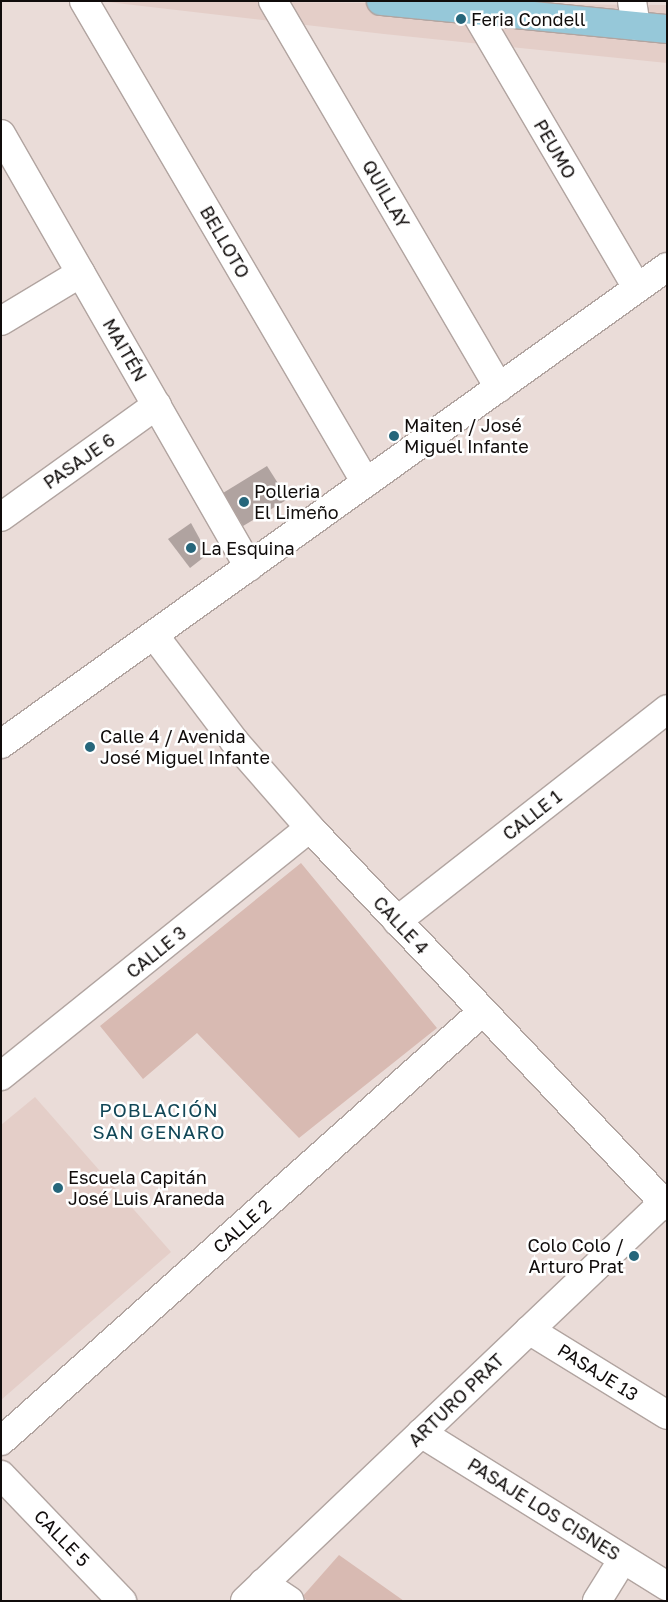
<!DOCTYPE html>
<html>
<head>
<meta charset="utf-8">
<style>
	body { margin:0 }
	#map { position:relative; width:668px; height:1602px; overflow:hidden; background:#eadcd8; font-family:"Golos Text",sans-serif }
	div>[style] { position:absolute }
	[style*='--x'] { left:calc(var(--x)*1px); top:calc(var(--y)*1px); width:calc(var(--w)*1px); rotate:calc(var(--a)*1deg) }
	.built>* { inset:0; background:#e4cec8 }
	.green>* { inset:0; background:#d8bab2 }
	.building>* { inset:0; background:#b0a3a0 }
	.roads { filter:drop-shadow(1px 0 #b1a4a0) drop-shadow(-1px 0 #b1a4a0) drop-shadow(0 1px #b1a4a0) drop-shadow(0 -1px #b1a4a0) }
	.minor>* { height:28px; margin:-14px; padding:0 14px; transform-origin:14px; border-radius:14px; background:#fff }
	.major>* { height:28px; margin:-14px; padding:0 14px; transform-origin:14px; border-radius:14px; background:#96c8d9 }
	.dots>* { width:14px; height:14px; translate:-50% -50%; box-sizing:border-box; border:2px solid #fff; border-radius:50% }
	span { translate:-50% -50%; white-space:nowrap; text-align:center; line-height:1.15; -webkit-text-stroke:5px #fff; paint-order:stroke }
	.poi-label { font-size:18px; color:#100c0b }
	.left { translate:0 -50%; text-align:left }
	.right { translate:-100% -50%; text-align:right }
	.street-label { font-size:18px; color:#100c0b }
	.neighbourhood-label { font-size:19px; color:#124757; letter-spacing:1px }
	.frame { position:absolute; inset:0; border:2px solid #100c0b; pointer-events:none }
</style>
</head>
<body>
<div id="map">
	<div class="built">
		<i style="clip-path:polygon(99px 1px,667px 5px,667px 63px,384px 34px)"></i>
		<i style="clip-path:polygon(35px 1097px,171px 1252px,1px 1400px,1px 1125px)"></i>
	</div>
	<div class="green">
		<i style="clip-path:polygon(301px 863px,437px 1028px,299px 1138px,197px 1033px,143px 1079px,100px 1026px)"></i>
		<i style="clip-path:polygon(339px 1555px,404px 1601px,308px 1601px,302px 1597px)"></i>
	</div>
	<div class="building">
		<i style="clip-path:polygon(267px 466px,288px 499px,243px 526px,223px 493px)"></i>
		<i style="clip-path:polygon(191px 523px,208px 554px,190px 568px,168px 539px)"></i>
	</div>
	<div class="roads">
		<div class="minor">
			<i style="--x:84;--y:1;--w:558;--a:59.67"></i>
			<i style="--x:273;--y:1;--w:448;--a:59.7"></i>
			<i style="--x:632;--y:1;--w:25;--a:81"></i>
			<i style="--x:474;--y:10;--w:322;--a:59.6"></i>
			<i style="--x:1;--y:134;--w:499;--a:60.2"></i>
			<i style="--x:1;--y:321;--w:93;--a:-31"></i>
			<i style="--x:1;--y:517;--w:192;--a:-35.7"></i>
			<i style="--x:154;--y:635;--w:134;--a:52.9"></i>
			<i style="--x:235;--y:742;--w:114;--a:48.9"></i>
			<i style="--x:310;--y:828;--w:520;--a:46.64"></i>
			<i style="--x:1;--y:744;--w:819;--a:-35.61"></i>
			<i style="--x:397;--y:921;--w:343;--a:-38.1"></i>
			<i style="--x:1;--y:1076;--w:396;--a:-38.8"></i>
			<i style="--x:529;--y:1330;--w:162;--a:31.6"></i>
			<i style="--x:421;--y:1433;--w:290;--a:31.9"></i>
			<i style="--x:1;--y:1441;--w:645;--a:-41.73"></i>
			<i style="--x:1;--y:1475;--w:175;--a:46.2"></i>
			<i style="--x:263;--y:1583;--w:32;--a:34"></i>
			<i style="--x:245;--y:1601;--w:583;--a:-43.61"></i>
			<i style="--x:597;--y:1601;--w:49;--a:-58.2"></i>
		</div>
		<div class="major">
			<i style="--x:381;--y:1;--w:287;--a:5.6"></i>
		</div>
	</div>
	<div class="dots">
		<i style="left:461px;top:19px;background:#26667b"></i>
		<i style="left:394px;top:436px;background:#26667b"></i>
		<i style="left:244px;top:502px;background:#26667b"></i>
		<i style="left:191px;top:548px;background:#26667b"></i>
		<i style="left:90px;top:747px;background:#26667b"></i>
		<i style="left:58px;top:1188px;background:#26667b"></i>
		<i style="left:634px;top:1256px;background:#26667b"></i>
	</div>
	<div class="poi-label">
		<span class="left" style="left:471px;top:19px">Feria Condell</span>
		<span class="left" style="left:404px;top:436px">Maiten / José<br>Miguel Infante</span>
		<span class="left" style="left:254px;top:502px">Polleria<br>El Limeño</span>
		<span class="left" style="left:201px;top:548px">La Esquina</span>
		<span class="left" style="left:100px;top:747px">Calle 4 / Avenida<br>José Miguel Infante</span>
		<span class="left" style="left:68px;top:1188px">Escuela Capitán<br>José Luis Araneda</span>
		<span class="right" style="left:624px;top:1256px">Colo Colo /<br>Arturo Prat</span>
	</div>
	<div class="street-label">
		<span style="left:555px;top:149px;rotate:60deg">PEUMO</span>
		<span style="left:386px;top:194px;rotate:60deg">QUILLAY</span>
		<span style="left:225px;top:242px;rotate:60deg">BELLOTO</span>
		<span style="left:125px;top:350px;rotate:60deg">MAITÉN</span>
		<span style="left:79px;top:461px;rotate:-35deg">PASAJE 6</span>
		<span style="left:532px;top:815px;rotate:-38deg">CALLE 1</span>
		<span style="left:401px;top:925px;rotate:47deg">CALLE 4</span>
		<span style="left:156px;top:952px;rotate:-39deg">CALLE 3</span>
		<span style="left:242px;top:1226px;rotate:-42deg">CALLE 2</span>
		<span style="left:598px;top:1372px;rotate:32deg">PASAJE 13</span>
		<span style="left:456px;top:1400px;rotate:-44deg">ARTURO PRAT</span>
		<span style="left:544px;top:1509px;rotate:32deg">PASAJE LOS CISNES</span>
		<span style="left:62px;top:1538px;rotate:46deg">CALLE 5</span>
	</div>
	<div class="neighbourhood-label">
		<span style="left:159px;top:1121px">POBLACIÓN<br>SAN GENARO</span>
	</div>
	<div class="frame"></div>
</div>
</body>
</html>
